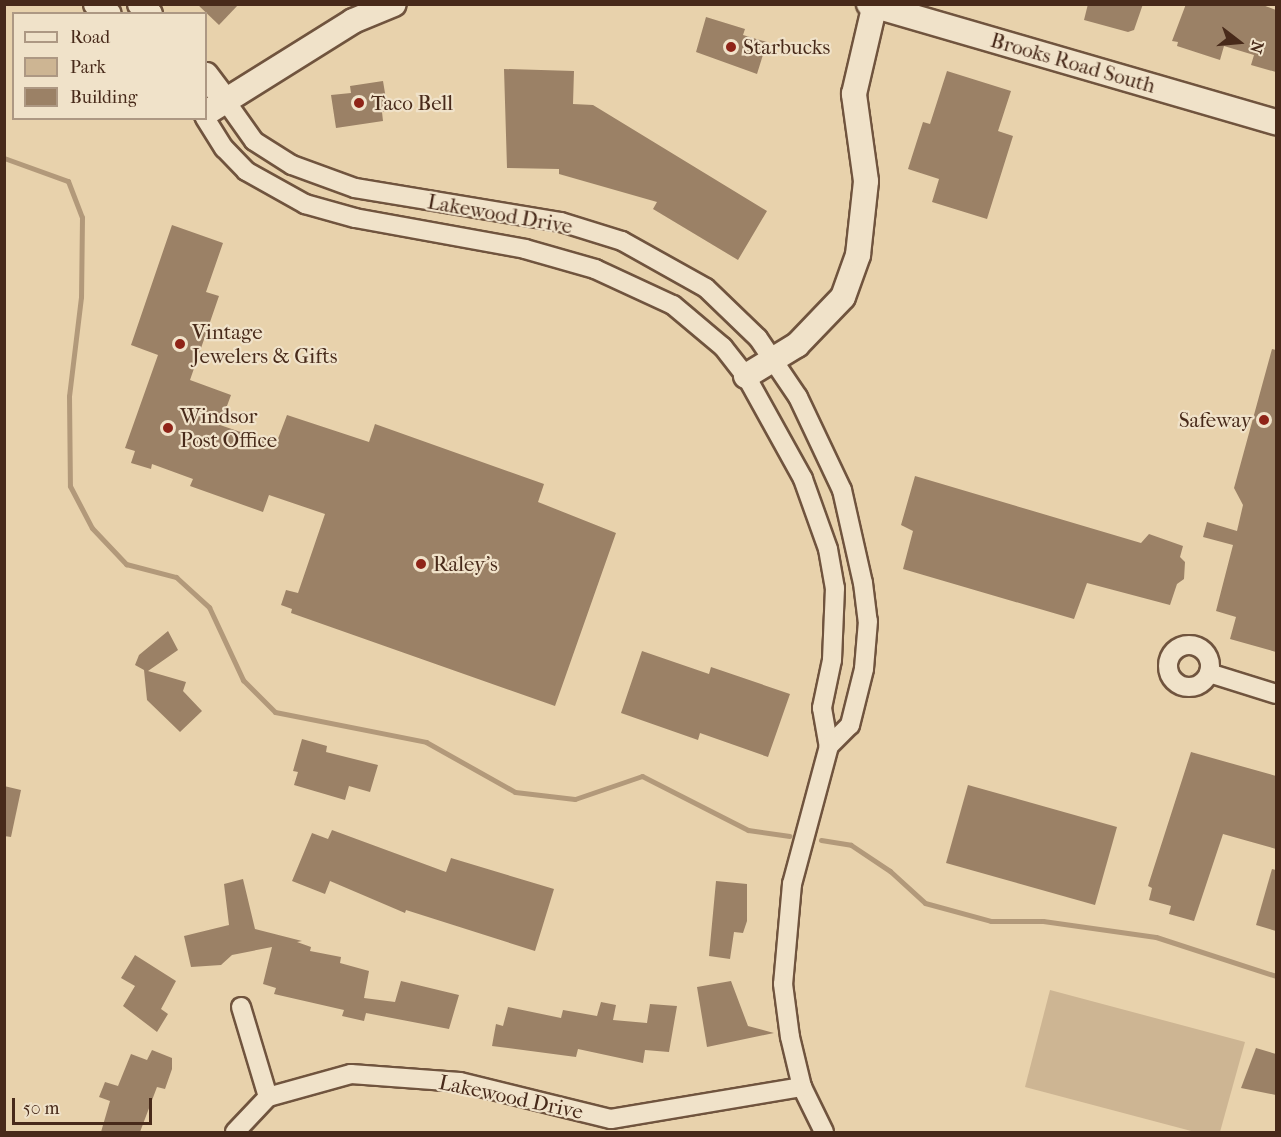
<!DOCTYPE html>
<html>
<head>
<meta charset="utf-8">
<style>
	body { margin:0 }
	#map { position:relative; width:1281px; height:1137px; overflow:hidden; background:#e8d2ac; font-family:"IM FELL French Canon",serif }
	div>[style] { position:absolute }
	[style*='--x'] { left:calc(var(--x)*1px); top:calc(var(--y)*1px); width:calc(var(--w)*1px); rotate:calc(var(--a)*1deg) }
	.green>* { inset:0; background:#cdb593 }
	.stream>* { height:5px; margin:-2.5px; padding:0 2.5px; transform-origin:2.5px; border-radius:2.5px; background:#b2997a }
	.building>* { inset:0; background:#9b8166 }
	.roads { filter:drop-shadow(2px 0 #70543e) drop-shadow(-2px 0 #70543e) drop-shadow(0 2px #70543e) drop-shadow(0 -2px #70543e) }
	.minor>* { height:18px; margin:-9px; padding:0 9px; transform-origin:9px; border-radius:9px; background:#f0e2c9 }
	.minor>.ring { margin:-9px; padding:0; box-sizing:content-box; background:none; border:18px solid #f0e2c9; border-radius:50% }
	.tertiary>* { height:24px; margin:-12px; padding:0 12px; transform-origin:12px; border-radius:12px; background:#f0e2c9 }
	.dots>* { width:16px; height:16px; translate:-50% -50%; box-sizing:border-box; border:3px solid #f0e2c9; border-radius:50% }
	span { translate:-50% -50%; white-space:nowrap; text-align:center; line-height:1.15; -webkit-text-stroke:4.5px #f0e2c9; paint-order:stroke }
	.poi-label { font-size:21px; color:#482a1a }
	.left { translate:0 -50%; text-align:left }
	.right { translate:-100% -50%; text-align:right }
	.street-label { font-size:21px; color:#482a1a }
	.frame { position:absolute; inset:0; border:6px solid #482a1a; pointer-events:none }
	.legend { position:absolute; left:12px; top:12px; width:195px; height:108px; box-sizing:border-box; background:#f0e2c9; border:2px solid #ad9883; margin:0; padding:8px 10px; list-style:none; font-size:18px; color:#482a1a }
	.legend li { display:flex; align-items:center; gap:12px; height:30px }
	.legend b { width:30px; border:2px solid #ad9883 }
	.north { position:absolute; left:1209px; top:12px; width:60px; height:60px; -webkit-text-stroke:4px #f0e2c9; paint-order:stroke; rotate:106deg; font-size:16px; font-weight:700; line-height:24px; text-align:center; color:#482a1a }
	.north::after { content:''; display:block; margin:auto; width:21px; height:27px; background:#482a1a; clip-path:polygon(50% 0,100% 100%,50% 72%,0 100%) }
	.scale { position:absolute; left:12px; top:1098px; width:140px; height:27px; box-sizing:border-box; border:3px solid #482a1a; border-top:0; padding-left:8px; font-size:18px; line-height:21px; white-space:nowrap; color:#482a1a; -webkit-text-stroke:4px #f0e2c9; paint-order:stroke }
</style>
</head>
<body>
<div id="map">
	<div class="green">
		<i style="clip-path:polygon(1050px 990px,1245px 1042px,1220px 1132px,1195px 1132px,1025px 1087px)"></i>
	</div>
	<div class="stream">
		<i style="--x:4;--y:158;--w:68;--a:19.8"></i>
		<i style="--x:68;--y:181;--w:39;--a:69"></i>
		<i style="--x:82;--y:217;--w:80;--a:90.7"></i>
		<i style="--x:81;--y:297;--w:100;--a:96.9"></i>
		<i style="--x:69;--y:396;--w:90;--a:89.4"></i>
		<i style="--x:70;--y:486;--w:47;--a:62.4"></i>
		<i style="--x:92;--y:528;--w:50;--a:46.6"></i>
		<i style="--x:126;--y:564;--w:52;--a:14.6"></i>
		<i style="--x:176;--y:577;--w:45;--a:42.3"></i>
		<i style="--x:209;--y:607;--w:81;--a:65"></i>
		<i style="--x:243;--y:680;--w:45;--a:45"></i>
		<i style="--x:275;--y:712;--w:154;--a:11.2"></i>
		<i style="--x:426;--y:742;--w:102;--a:29.3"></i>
		<i style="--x:515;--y:792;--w:60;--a:6.7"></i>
		<i style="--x:575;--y:799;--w:71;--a:-18.9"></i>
		<i style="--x:642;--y:776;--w:119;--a:27"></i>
		<i style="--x:748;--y:830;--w:42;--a:8.1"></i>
		<i style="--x:821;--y:840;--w:30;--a:9"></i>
		<i style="--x:851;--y:845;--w:47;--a:33.7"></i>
		<i style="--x:890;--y:871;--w:47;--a:42.4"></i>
		<i style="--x:925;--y:903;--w:68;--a:15.3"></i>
		<i style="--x:991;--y:921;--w:52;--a:0"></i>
		<i style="--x:1043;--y:921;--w:114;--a:8.1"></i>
		<i style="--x:1156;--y:937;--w:126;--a:18"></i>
	</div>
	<div class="building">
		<i style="clip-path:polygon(197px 4px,239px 4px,219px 25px)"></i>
		<i style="clip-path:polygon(1088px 4px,1143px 4px,1134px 30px,1128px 32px,1084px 20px)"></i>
		<i style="clip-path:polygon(1186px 4px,1260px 4px,1276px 10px,1276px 72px,1251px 65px,1254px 55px,1224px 46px,1220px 60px,1177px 46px,1178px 42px,1172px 41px)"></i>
		<i style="clip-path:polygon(706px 17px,745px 29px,743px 35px,767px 42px,757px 74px,696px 52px)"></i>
		<i style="clip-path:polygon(504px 69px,574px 71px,573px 104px,593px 105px,767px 211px,738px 260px,653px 209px,657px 202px,559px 174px,559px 169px,507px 168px)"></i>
		<i style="clip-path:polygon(947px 71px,1011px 91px,998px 131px,1013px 136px,987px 219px,932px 202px,939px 179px,908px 169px,923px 122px,930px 124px)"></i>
		<i style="clip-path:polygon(383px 81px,388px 111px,382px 112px,383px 121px,336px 128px,331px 95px,351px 93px,350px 86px)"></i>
		<i style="clip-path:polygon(172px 225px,223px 243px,206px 292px,219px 296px,190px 380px,231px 395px,220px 425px,276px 444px,287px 415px,369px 442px,375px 424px,544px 484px,538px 502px,616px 533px,555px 706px,291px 613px,292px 609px,281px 605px,286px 590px,298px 593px,325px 514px,269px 495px,263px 512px,190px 486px,193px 479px,152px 464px,151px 469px,131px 463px,135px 451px,125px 448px,158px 355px,131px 345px)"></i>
		<i style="clip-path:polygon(1272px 349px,1276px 350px,1276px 652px,1230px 639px,1236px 617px,1216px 611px,1233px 545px,1203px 537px,1207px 522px,1237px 531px,1243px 505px,1234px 488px)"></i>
		<i style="clip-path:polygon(915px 476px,1141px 543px,1149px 534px,1183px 546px,1180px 557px,1185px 562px,1184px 579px,1177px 584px,1170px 605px,1087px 583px,1074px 619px,903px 569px,913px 531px,901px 525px)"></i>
		<i style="clip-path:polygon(168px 631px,178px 650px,148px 671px,186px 682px,183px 691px,202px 711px,180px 732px,147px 700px,144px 670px,135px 665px,139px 655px)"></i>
		<i style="clip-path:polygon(642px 651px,709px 674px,711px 667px,790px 694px,768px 757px,700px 733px,698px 740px,621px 713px)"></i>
		<i style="clip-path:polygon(302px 739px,327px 746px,326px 752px,378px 765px,370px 792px,349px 786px,345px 800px,294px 785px,298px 772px,293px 771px)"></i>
		<i style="clip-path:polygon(1191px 752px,1276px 776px,1276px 849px,1223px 834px,1194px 921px,1169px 914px,1171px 906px,1149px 900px,1152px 888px,1148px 886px)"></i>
		<i style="clip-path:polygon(968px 785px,1117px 827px,1095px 905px,946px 863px)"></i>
		<i style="clip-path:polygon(4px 786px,21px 790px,11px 837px,4px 836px)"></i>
		<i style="clip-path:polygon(332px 830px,446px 872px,451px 858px,554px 889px,535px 951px,406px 910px,405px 913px,330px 881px,325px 894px,292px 881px,312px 833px,328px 839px)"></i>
		<i style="clip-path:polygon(1272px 869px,1276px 870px,1276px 931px,1256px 925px)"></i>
		<i style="clip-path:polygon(243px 879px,255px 929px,302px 941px,297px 942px,311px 947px,310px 951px,341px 957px,340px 963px,369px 971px,364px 998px,395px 1002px,401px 981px,459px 995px,449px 1029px,366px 1013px,364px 1021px,342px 1016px,344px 1010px,274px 994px,276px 988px,263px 984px,272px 947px,232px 955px,221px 965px,191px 967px,184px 936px,229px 925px,224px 884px)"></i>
		<i style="clip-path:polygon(716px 881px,747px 884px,747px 921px,743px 933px,734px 932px,730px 959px,709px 956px)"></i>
		<i style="clip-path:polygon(135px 955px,176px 981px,161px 1009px,168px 1014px,157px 1032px,123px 1006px,135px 986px,121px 978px)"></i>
		<i style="clip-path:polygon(731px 981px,748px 1026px,774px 1033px,707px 1047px,697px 987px)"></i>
		<i style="clip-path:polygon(601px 1002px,616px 1005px,613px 1020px,647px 1023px,650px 1004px,677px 1006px,669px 1052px,645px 1050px,643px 1063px,578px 1049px,576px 1057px,492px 1046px,496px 1024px,503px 1026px,508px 1007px,561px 1018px,563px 1010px,597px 1016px)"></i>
		<i style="clip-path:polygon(1256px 1048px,1276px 1054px,1276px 1095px,1241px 1088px)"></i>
		<i style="clip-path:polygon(152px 1050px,172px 1058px,172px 1069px,165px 1089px,157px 1087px,140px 1132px,101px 1132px,110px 1101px,99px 1097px,105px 1082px,118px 1086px,131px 1054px,147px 1060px)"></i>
	</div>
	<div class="roads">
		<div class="minor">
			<i style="--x:225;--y:100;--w:50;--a:54.7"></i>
			<i style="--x:254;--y:141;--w:45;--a:32.3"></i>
			<i style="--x:292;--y:165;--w:67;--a:20.1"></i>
			<i style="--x:355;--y:188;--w:209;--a:9.4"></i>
			<i style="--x:561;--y:222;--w:64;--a:17.3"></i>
			<i style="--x:622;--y:241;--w:96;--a:29.2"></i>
			<i style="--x:706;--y:288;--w:72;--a:43.9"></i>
			<i style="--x:758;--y:338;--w:71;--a:55.9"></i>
			<i style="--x:798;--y:397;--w:103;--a:64.7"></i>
			<i style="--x:842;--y:490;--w:95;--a:77.3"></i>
			<i style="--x:863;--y:583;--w:38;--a:83"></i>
			<i style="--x:868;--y:621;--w:48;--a:94.8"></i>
			<i style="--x:864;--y:669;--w:58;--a:104"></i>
			<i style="--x:850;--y:725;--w:30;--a:135"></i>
			<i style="--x:205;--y:118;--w:36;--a:58"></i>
			<i style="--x:224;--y:148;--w:32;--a:46"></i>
			<i style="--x:246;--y:171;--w:68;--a:29.2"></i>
			<i style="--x:305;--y:204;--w:52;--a:15.6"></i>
			<i style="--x:355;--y:218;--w:173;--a:10.3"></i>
			<i style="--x:525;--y:249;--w:73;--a:15.9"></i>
			<i style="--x:595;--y:269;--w:86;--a:24.8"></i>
			<i style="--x:673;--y:305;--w:65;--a:40"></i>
			<i style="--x:723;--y:347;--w:37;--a:52"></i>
			<i style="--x:746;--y:376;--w:118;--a:61"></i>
			<i style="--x:803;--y:479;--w:74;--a:70.3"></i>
			<i style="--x:828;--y:549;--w:40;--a:80"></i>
			<i style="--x:835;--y:588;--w:72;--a:92.4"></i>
			<i style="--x:832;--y:660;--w:49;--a:101.8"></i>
			<i style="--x:822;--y:708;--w:39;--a:80"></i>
			<i style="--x:829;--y:746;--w:143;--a:105"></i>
			<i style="--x:792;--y:884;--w:100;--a:95.1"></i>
			<i style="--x:783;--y:984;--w:53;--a:82.5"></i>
			<i style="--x:790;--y:1037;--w:51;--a:76.5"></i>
			<i style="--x:802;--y:1087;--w:50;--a:63.9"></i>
			<i class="ring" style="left:1168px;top:645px;width:24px;height:24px"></i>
			<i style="--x:1209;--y:673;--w:70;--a:17.4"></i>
			<i style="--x:241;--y:1007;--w:94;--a:73.3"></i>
			<i style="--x:235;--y:1132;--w:48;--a:-46.7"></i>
			<i style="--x:268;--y:1097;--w:86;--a:-15.5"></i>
			<i style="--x:351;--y:1074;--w:109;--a:4.2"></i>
			<i style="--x:460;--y:1082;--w:155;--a:13.8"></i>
			<i style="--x:611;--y:1119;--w:194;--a:-9.5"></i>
		</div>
		<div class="tertiary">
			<i style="--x:96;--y:4;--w:16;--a:38"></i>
			<i style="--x:140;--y:4;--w:14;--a:45"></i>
			<i style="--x:869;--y:4;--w:424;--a:16.2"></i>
			<i style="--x:206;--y:75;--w:31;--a:53"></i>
			<i style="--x:206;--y:113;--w:173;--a:-32"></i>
			<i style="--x:353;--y:21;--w:44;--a:-22.5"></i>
			<i style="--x:746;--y:376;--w:60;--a:-31.3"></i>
			<i style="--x:797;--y:345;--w:66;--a:-46.2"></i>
			<i style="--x:843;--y:297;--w:45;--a:-70.3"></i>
			<i style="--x:858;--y:255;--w:74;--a:-83.8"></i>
			<i style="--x:866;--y:181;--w:88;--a:-97.9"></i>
			<i style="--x:854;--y:94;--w:92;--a:-76.9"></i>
		</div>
	</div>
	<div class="dots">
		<i style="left:731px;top:47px;background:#8f2418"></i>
		<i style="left:359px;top:103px;background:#8f2418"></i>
		<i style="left:180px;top:344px;background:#8f2418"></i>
		<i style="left:1264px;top:420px;background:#8f2418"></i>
		<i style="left:168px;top:428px;background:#8f2418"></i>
		<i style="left:421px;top:564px;background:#8f2418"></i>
	</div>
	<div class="poi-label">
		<span class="left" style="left:743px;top:47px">Starbucks</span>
		<span class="left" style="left:371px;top:103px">Taco Bell</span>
		<span class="left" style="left:192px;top:344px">Vintage<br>Jewelers &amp; Gifts</span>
		<span class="left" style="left:180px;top:428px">Windsor<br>Post Office</span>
		<span class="right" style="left:1252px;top:420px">Safeway</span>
		<span class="left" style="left:433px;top:564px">Raley's</span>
	</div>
	<div class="street-label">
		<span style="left:1073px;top:63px;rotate:16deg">Brooks Road South</span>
		<span style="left:500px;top:214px;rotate:10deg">Lakewood Drive</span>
		<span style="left:511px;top:1097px;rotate:12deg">Lakewood Drive</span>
	</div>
	<div class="frame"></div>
	<ul class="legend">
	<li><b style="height:8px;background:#f0e2c9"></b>Road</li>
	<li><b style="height:16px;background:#cdb593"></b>Park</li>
	<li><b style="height:16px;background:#9b8166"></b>Building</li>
	</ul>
	<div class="north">N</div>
	<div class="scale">50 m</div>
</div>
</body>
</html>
